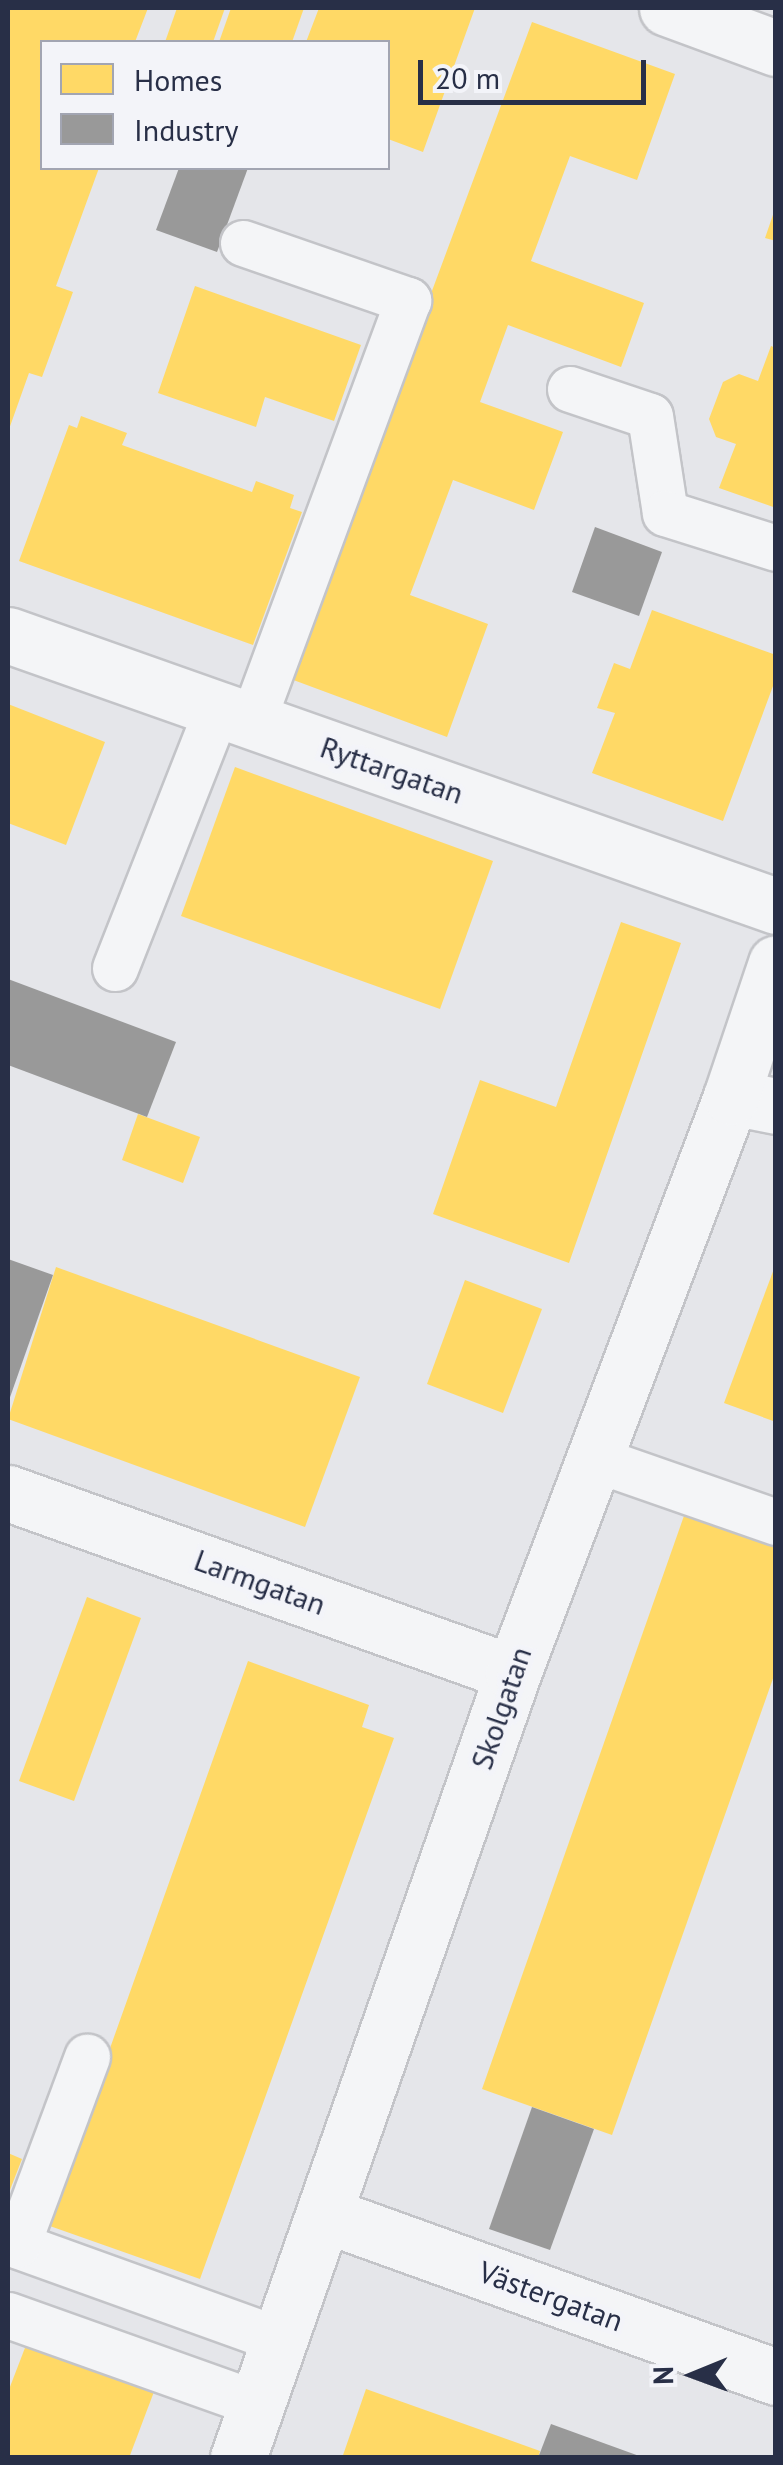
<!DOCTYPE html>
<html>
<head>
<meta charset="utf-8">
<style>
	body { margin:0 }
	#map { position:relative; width:783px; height:2465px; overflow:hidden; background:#e5e6ea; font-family:"PT Sans",sans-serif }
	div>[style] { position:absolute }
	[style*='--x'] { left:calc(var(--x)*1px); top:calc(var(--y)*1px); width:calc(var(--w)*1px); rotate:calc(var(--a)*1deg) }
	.homes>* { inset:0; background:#ffd966 }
	.industry>* { inset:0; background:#999 }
	.roads { filter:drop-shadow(2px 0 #c3c4c8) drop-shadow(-2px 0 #c3c4c8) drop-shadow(0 2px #c3c4c8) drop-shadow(0 -2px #c3c4c8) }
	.lane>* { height:45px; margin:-22.5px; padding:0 22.5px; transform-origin:22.5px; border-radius:22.5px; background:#f4f5f7 }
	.street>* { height:55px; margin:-27.5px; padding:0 27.5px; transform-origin:27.5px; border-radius:27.5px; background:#f4f5f7 }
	span { translate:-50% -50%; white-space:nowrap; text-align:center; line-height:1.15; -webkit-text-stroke:10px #f3f4f9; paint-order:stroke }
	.street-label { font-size:30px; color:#282f47 }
	.frame { position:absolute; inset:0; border:10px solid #282f47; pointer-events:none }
	.legend { position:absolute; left:40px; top:40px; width:350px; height:130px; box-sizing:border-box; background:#f3f4f9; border:2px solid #a2a5b2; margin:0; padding:12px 18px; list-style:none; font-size:30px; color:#282f47 }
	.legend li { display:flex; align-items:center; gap:20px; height:50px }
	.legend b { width:50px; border:2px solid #a2a5b2 }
	.north { position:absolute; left:643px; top:2325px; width:100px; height:100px; -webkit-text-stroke:8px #f3f4f9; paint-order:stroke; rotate:269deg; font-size:28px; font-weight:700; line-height:40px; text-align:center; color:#282f47 }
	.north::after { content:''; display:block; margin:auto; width:35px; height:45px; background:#282f47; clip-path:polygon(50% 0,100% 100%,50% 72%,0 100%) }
	.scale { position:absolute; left:418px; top:60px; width:228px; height:45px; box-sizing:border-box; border:5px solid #282f47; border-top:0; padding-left:12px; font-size:30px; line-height:35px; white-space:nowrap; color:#282f47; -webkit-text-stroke:8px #f3f4f9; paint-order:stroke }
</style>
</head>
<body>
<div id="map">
	<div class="homes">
		<i style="clip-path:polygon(8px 8px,148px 8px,135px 42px,42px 42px,42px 168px,99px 168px,56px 286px,73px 292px,42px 377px,29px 373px,8px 432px)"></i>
		<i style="clip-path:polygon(177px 8px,225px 8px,213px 42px,165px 42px)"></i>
		<i style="clip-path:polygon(231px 8px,304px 8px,292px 42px,219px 42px)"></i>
		<i style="clip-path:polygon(319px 8px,475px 8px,423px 152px,388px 139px,388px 42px,306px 42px)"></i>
		<i style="clip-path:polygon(532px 22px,675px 74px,637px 180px,570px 156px,531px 261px,644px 303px,621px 367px,508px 325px,480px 402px,563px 432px,534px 510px,453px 480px,410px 595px,488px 624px,447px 737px,288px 678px)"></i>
		<i style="clip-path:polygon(775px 209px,776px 210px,776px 241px,765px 238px)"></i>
		<i style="clip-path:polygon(195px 286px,361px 345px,334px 421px,265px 397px,256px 427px,158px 393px)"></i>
		<i style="clip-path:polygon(771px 346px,776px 348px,776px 508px,719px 488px,736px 444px,716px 437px,709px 419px,723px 382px,739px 374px,758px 381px)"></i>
		<i style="clip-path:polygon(81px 416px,127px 433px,122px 445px,252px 492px,256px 481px,294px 495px,290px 508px,302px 512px,253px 645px,19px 561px,69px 425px,77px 428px)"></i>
		<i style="clip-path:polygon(652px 610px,776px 655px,776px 678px,723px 821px,592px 773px,615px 713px,597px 708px,614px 663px,630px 669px)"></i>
		<i style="clip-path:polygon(8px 704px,105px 742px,66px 845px,8px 823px)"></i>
		<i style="clip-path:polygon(235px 767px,493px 861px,440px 1009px,181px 916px)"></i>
		<i style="clip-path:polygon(621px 922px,681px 943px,569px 1263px,433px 1214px,480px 1080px,556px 1107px)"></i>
		<i style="clip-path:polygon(138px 1114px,200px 1137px,183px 1183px,122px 1160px)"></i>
		<i style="clip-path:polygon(775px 1266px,776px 1266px,776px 1422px,724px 1403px)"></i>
		<i style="clip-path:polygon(56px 1267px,360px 1377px,305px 1527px,8px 1419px)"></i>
		<i style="clip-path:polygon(465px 1280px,542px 1309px,503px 1413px,427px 1384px)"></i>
		<i style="clip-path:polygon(685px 1513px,776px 1545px,776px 1670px,612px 2135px,482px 2089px)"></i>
		<i style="clip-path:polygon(87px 1597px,141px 1618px,74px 1801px,19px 1781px)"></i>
		<i style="clip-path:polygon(248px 1661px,369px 1705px,362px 1727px,394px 1738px,200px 2279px,47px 2225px)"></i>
		<i style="clip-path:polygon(8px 2153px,22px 2159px,8px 2195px)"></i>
		<i style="clip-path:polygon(28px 2340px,155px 2389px,129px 2458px,8px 2458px,8px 2392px)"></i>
		<i style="clip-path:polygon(366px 2389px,540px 2451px,538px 2458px,342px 2458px)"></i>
	</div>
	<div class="industry">
		<i style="clip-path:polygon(179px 168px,248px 168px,217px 252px,156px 230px)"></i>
		<i style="clip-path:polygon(595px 527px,662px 552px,639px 616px,572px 592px)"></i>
		<i style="clip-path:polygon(8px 979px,176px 1042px,147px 1117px,8px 1065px)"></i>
		<i style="clip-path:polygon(8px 1259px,53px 1275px,8px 1403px)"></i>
		<i style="clip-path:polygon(532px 2107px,594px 2129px,550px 2250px,489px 2229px)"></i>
		<i style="clip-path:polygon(551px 2424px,642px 2457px,642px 2458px,538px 2458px)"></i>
	</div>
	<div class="roads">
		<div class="lane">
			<i style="--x:243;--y:243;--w:175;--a:19.1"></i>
			<i style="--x:408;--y:300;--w:449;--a:110.3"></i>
			<i style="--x:570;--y:389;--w:84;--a:18.6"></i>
			<i style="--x:650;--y:416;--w:98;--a:81.2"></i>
			<i style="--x:665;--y:513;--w:116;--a:17.5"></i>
			<i style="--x:115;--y:968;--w:278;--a:-68.5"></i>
			<i style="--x:595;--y:1459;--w:192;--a:19.2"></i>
			<i style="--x:8;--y:2242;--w:289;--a:19.8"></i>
			<i style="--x:17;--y:2245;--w:201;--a:-69.6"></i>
			<i style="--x:8;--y:2315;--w:265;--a:19.6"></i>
		</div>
		<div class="street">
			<i style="--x:667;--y:8;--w:116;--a:20.2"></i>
			<i style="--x:8;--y:635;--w:814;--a:19.44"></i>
			<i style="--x:731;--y:1097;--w:46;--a:11.3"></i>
			<i style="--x:8;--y:1493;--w:536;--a:19.62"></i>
			<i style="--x:326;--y:2215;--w:478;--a:19.8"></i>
			<i style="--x:238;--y:2458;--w:832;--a:-70.69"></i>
			<i style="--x:513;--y:1673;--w:616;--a:-69.27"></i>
			<i style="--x:731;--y:1097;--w:141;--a:-71.4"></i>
		</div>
	</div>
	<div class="street-label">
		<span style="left:392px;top:770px;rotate:19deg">Ryttargatan</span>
		<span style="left:260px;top:1582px;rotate:20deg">Larmgatan</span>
		<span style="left:501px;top:1708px;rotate:-71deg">Skolgatan</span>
		<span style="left:551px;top:2296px;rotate:20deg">Västergatan</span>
	</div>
	<div class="frame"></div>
	<ul class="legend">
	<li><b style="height:28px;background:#ffd966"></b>Homes</li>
	<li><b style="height:28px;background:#999"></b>Industry</li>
	</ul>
	<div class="north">N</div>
	<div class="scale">20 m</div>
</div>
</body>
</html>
